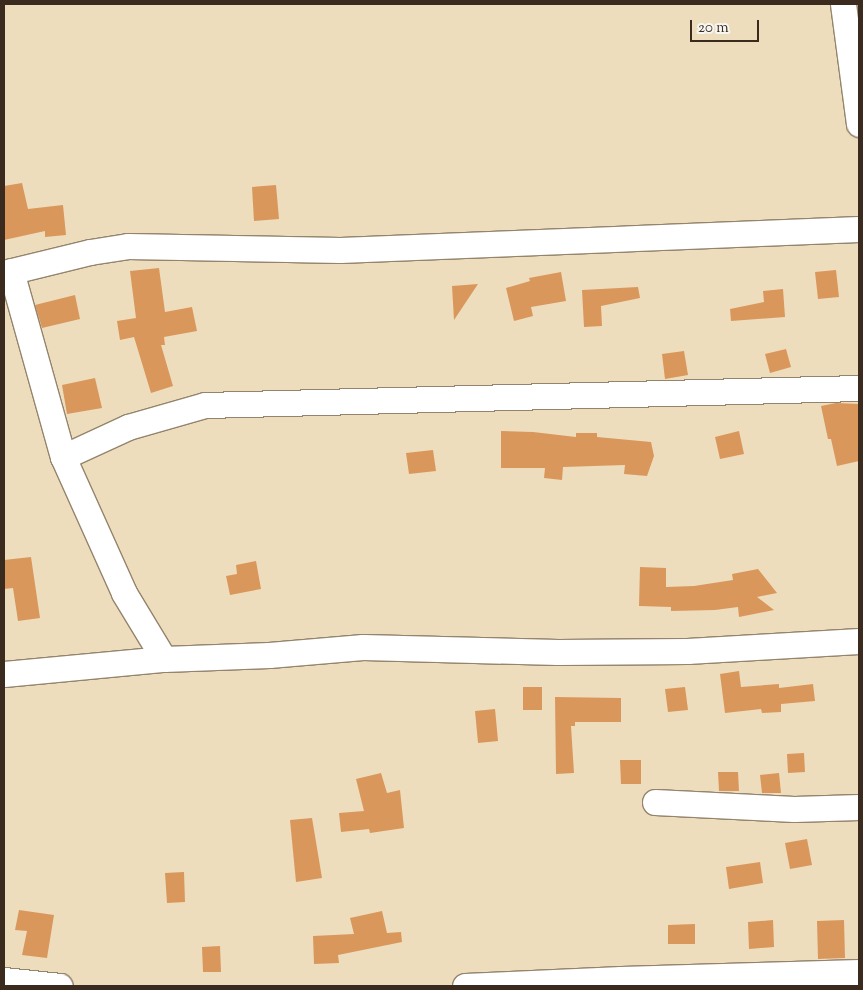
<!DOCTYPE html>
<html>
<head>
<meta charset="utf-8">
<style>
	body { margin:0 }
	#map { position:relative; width:863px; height:990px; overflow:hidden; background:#eeddbc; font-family:"Sorts Mill Goudy",serif }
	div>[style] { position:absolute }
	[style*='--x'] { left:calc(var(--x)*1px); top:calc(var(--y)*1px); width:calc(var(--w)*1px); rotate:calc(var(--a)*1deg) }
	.building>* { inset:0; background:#d9975c }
	.roads { filter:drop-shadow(1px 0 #94846d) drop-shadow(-1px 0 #94846d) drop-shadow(0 1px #94846d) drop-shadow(0 -1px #94846d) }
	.minor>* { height:25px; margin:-12.5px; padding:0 12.5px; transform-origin:12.5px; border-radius:12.5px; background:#fff }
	span { translate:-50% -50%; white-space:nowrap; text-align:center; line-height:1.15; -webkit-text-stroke:4px #f6f6f2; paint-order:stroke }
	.frame { position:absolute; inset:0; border:5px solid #3b2a1e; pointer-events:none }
	.scale { position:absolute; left:690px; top:20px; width:69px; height:22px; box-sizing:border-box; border:2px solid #3b2a1e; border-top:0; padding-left:6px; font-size:15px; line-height:18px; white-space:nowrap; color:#3b2a1e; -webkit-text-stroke:4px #f6f6f2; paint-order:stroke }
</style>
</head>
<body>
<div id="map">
	<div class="building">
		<i style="clip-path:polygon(22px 183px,28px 209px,63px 205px,66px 235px,45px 237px,45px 231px,4px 240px,4px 186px)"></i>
		<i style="clip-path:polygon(276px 185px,279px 219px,254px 221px,252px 187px)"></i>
		<i style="clip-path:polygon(159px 268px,165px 312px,192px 307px,197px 331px,164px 337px,165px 345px,161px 345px,173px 386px,151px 393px,134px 337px,120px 340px,117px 321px,136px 318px,130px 271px)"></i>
		<i style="clip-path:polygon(836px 270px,839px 297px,818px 299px,815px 272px)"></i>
		<i style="clip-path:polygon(561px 272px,566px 301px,531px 307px,533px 316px,514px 321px,506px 288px,530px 281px,529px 278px)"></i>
		<i style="clip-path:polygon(478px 284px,454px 320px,452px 286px)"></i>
		<i style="clip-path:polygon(638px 287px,640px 298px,601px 306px,602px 326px,584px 327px,582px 290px)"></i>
		<i style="clip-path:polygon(783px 289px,785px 317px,731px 321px,730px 309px,764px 302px,763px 291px)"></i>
		<i style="clip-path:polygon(75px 295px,80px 319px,42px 328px,35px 305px)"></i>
		<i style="clip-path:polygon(786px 349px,791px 367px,770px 373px,765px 354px)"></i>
		<i style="clip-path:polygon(684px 351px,688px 375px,665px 379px,662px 354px)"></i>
		<i style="clip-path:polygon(95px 378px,102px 408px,67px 414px,62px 385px)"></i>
		<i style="clip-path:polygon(836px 403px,859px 404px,859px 461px,837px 466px,831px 439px,828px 439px,821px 406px)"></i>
		<i style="clip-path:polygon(501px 431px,533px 432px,576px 437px,576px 433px,597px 433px,597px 437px,651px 442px,654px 456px,647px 476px,624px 474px,625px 465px,563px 467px,562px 480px,544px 478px,545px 468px,501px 468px)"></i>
		<i style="clip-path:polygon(739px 431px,744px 454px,720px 459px,715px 437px)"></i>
		<i style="clip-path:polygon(433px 450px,436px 471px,409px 474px,406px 453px)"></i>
		<i style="clip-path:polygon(31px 557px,40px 618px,18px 621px,13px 588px,4px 589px,4px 560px)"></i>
		<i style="clip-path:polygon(256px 561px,261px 589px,230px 595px,226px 576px,237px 574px,236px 565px)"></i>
		<i style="clip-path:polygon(640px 567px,666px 568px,666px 587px,694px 586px,733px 580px,732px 574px,758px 569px,777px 593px,757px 597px,774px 610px,739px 617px,738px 607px,715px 610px,671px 611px,671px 607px,639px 606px)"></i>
		<i style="clip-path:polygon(739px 671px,741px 687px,779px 684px,779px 688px,813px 684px,815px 701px,781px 704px,781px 712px,762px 713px,761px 709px,725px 713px,720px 674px)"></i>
		<i style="clip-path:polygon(523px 687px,542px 687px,542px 710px,523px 710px)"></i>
		<i style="clip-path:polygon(685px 687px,688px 710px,668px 712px,665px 689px)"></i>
		<i style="clip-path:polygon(555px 697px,621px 698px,621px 722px,575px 722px,575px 726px,571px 726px,574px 773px,556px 774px)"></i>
		<i style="clip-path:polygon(495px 709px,498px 741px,478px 743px,475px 711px)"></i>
		<i style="clip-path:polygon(804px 753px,805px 772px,788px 773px,787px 754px)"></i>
		<i style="clip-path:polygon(620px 760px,641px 760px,641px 784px,621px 784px)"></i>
		<i style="clip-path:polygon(718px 772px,738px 772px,739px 791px,719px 791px)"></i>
		<i style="clip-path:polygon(381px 773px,387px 793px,400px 790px,404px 828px,370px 833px,369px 829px,341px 832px,339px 813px,364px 811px,356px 779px)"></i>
		<i style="clip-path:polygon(779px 773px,781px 793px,762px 793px,760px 775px)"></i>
		<i style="clip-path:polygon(312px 818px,322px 878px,296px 882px,290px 820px)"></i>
		<i style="clip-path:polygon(807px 839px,812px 865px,790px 869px,785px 843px)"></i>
		<i style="clip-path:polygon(760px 862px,763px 883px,729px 889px,726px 867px)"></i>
		<i style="clip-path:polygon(184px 872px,185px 902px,167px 903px,165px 873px)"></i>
		<i style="clip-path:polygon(19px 910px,54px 915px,47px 958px,22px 955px,27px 931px,15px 930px)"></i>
		<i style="clip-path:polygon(382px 911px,387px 933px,401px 932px,402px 942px,338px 955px,339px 963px,314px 964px,313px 936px,354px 934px,350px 918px)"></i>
		<i style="clip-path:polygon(773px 920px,774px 947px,749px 949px,748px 922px)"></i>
		<i style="clip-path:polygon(844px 920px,845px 958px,818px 959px,817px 921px)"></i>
		<i style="clip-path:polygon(695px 924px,695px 944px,668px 944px,668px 925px)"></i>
		<i style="clip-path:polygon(220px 946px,221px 972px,203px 972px,202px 947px)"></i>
	</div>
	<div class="roads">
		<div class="minor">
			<i style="--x:843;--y:4;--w:121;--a:82.4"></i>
			<i style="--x:11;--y:271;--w:193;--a:74.4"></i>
			<i style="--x:63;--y:457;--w:149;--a:65.8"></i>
			<i style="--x:124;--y:593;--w:77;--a:58.8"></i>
			<i style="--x:4;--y:273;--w:89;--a:-13.7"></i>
			<i style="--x:90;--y:252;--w:38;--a:-9"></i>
			<i style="--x:128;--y:246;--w:212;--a:1.1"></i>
			<i style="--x:340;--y:250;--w:519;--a:-2.32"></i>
			<i style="--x:63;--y:457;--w:72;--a:-24.8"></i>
			<i style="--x:128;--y:427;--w:80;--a:-15.9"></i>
			<i style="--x:205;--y:405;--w:654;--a:-1.49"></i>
			<i style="--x:4;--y:674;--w:161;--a:-5.4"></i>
			<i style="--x:164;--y:659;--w:105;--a:-2.2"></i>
			<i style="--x:269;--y:655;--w:94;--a:-4.9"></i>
			<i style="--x:363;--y:647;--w:195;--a:1.5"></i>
			<i style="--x:558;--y:652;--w:129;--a:-0.4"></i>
			<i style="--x:687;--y:651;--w:172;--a:-3.3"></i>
			<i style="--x:655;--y:802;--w:139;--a:2.9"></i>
			<i style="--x:794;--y:809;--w:65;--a:-1.8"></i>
			<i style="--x:4;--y:980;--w:56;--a:6.1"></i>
			<i style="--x:465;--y:986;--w:156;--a:-2.6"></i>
			<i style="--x:621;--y:979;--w:238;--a:-1.7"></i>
		</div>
	</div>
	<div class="frame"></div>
	<div class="scale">20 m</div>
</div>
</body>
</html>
